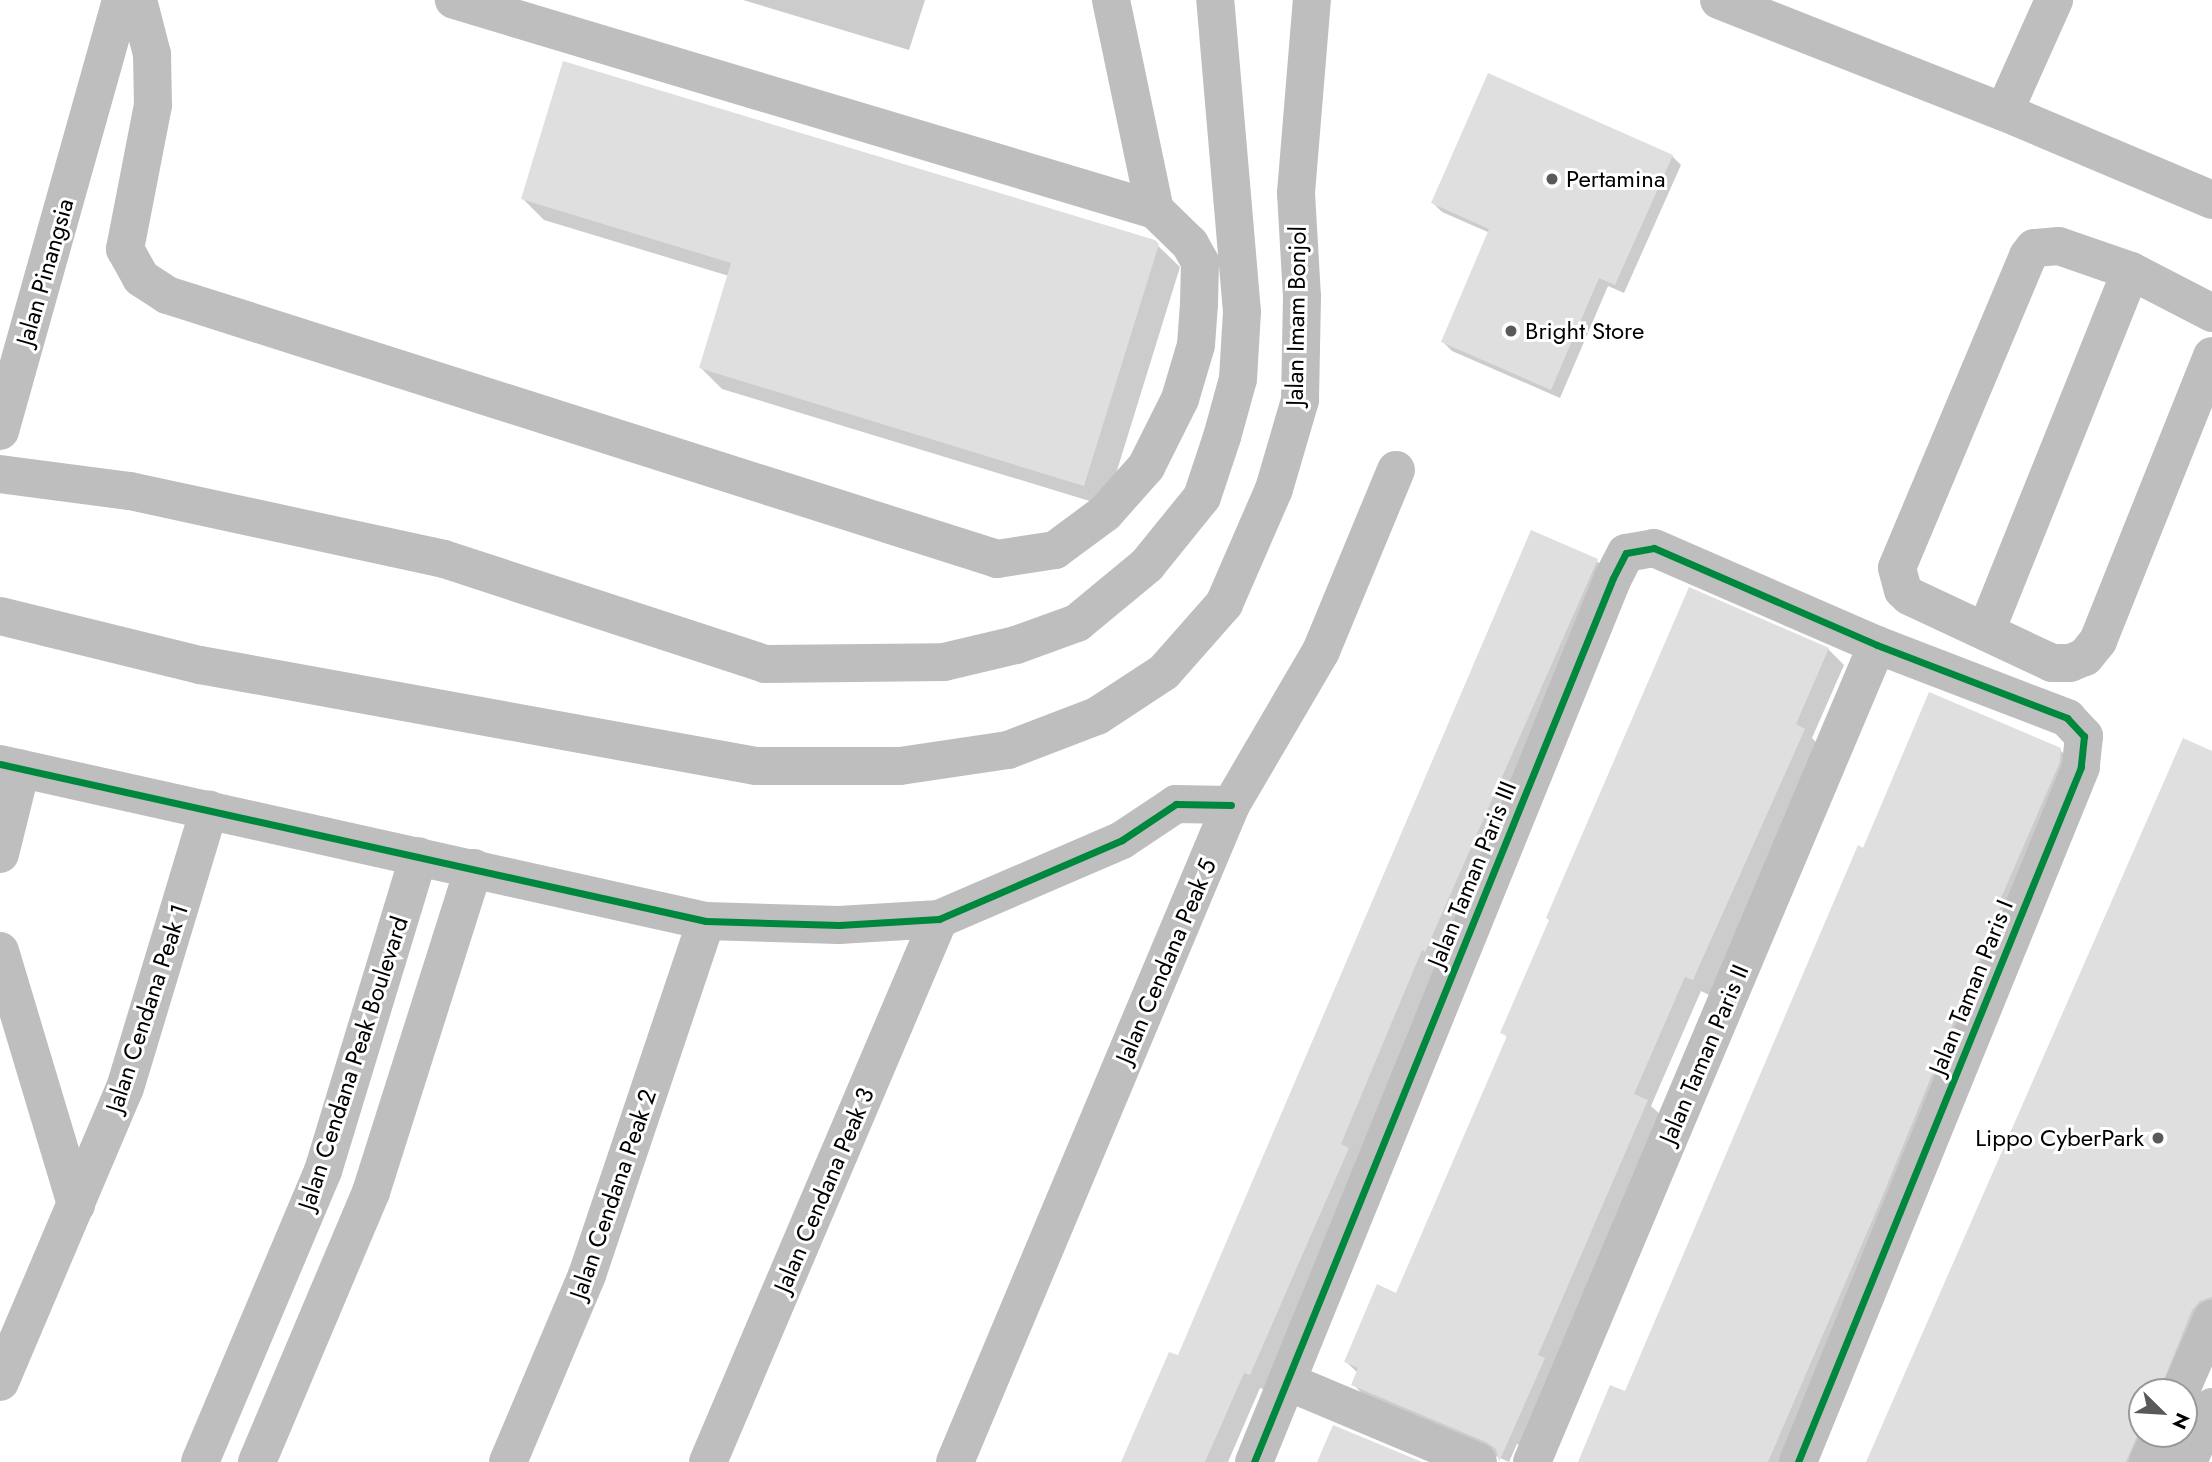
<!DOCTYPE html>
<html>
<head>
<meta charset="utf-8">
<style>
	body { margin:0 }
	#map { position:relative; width:2212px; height:1462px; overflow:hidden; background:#fff; font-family:Jost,sans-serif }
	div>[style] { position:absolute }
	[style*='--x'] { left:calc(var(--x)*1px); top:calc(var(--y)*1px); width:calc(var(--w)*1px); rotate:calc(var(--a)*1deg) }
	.shadow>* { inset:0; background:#0003 }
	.building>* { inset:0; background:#dfdfdf }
	.minor>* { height:38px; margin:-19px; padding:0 19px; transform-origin:19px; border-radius:19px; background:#bebebe }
	.major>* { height:38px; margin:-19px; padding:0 19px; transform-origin:19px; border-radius:19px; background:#bebebe }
	.highway>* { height:38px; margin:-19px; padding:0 19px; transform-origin:19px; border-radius:19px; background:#bebebe }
	.cycleway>* { height:7px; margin:-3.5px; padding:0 3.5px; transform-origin:3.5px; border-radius:3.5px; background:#00873e }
	.dots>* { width:19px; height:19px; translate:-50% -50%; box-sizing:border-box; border:4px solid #fff; border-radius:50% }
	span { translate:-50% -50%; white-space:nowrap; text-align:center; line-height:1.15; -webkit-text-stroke:6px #fff; paint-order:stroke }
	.poi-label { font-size:24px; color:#000 }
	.left { translate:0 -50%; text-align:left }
	.right { translate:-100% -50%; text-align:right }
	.street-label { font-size:24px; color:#000 }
	.north { position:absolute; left:2128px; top:1378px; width:70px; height:70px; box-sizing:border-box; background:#fff; border:2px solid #999; border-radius:50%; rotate:114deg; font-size:19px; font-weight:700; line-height:28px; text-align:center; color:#000 }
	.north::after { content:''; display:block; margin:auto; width:24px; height:32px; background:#595959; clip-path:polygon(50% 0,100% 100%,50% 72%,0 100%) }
</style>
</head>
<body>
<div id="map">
	<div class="shadow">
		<i style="clip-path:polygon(743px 0,925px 0,909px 50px)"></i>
		<i style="clip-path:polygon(1672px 156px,1681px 165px,1624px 293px,1608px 286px,1560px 398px,1452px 351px,1443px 342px,1490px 233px,1442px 212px,1433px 203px)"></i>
		<i style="clip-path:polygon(523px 199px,1154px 242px,1180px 267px,1106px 506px,722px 389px,701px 368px,729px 276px,544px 220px)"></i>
		<i style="clip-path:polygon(1597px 561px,1613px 577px,1266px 1390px,1260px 1388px,1228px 1462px,1123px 1462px)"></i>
		<i style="clip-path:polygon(1828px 649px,1844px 665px,1812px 738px,1820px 746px,1709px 995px,1701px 991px,1651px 1106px,1663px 1117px,1528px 1449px,1517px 1444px,1509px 1462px,1368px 1400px,1353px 1384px,1358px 1373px,1346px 1362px,1397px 1295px,1508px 1038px,1502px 1032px)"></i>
		<i style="clip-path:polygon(2060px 750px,2076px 766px,1791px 1462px,1588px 1462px,1626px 1393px,1864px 850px)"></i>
		<i style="clip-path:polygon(2212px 753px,2212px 1322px,2179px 1392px,2142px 1392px,2142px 1434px,2148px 1462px,1868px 1462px)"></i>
	</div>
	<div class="building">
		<i style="clip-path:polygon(563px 61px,1155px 240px,1159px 244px,1084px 486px,699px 368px,731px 263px,521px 199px)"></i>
		<i style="clip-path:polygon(1488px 73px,1673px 155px,1615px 285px,1599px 278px,1551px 390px,1441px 342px,1489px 229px,1431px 203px)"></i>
		<i style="clip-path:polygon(1531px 530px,1598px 559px,1425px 952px,1422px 950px,1341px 1144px,1349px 1148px,1250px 1375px,1244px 1373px,1205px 1462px,1121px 1462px,1169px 1352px,1178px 1355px)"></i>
		<i style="clip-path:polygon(1689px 587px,1829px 648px,1796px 724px,1805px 729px,1693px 980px,1685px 977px,1634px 1094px,1648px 1100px,1538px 1355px,1545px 1358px,1499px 1462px,1496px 1449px,1486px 1442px,1351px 1385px,1358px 1368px,1344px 1362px,1377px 1284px,1396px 1293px,1507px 1036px,1500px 1033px,1549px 920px,1546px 918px)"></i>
		<i style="clip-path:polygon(1929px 692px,2061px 748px,2060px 762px,1998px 905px,2001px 906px,1878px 1207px,1768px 1462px,1578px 1462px,1610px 1385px,1625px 1391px,1858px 845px,1863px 848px)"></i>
		<i style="clip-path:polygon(2183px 738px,2212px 751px,2212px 1297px,2200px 1301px,2192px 1310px,2159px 1392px,2142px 1392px,2142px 1424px,2126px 1462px,1866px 1462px)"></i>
		<i style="clip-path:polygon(1333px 1425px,1422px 1462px,1317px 1462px)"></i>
	</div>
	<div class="minor">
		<i style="--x:138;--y:0;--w:56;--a:75.5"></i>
		<i style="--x:152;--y:54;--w:51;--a:88.9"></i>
		<i style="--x:153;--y:105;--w:147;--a:101"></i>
		<i style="--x:125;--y:249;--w:33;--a:61"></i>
		<i style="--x:141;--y:278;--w:31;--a:33"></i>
		<i style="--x:167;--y:295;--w:871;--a:17.64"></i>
		<i style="--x:997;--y:559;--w:59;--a:-8.8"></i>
		<i style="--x:1055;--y:550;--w:62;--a:-36.5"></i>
		<i style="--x:1105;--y:513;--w:62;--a:-48.3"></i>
		<i style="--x:1146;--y:467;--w:76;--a:-63.4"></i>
		<i style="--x:1180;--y:399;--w:56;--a:-73.5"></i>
		<i style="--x:1196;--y:345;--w:41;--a:-85.8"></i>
		<i style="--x:1199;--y:304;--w:42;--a:-88.6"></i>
		<i style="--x:1200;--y:262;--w:21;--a:-119"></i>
		<i style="--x:1190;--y:244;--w:49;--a:-135.8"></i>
		<i style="--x:1155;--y:210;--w:732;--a:-163.32"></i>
		<i style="--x:1111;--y:0;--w:215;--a:78.2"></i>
		<i style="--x:1719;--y:0;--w:306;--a:21.5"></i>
		<i style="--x:2004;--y:112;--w:226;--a:22.9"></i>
		<i style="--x:2004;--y:112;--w:123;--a:-65.9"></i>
		<i style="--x:2212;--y:313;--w:91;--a:-152.6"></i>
		<i style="--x:2131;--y:271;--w:76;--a:-160.9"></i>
		<i style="--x:2059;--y:246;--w:25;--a:175"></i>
		<i style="--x:2034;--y:248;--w:10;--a:127"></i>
		<i style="--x:2028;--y:256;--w:338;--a:112.8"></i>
		<i style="--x:1897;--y:568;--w:23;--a:75"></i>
		<i style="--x:1903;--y:590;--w:8;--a:45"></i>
		<i style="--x:1909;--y:596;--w:158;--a:25.1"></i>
		<i style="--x:2052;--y:663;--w:18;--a:0"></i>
		<i style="--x:2070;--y:663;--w:16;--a:-22"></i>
		<i style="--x:2085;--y:657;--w:21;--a:-51"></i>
		<i style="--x:2098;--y:641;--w:307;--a:-68.2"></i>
		<i style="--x:0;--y:431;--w:448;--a:-74.3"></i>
		<i style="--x:1986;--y:631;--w:388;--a:-68.1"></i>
		<i style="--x:0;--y:764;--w:723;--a:12.54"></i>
		<i style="--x:706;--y:921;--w:133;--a:1.7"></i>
		<i style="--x:839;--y:925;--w:100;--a:-3.4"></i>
		<i style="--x:939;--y:919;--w:199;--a:-23.3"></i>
		<i style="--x:1122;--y:840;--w:65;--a:-33.7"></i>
		<i style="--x:1176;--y:804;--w:55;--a:1"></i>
		<i style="--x:0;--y:854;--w:88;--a:-76.1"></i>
		<i style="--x:0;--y:951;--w:265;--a:73.3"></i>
		<i style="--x:0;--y:1382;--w:319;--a:-67"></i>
		<i style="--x:125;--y:1088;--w:291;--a:-73.2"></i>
		<i style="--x:1288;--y:1382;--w:206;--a:22.8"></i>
		<i style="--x:2180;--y:1392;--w:80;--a:-66.3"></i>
		<i style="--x:200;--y:1462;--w:316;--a:-67.1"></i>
		<i style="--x:323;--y:1171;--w:329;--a:-73.1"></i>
		<i style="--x:257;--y:1462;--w:293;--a:-67.1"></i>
		<i style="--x:371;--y:1192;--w:340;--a:-72.4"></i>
		<i style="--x:508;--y:1462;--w:203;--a:-67.1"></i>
		<i style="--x:587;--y:1275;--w:373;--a:-71.4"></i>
		<i style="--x:708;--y:1462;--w:590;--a:-66.95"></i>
		<i style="--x:955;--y:1462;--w:713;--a:-67.21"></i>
		<i style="--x:1231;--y:805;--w:178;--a:-59.7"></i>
		<i style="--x:1321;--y:651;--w:196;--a:-67.5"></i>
		<i style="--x:1254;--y:1462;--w:954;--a:-67.9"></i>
		<i style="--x:1613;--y:578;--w:28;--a:-63"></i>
		<i style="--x:1626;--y:553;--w:28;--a:-10"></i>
		<i style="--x:1654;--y:548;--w:243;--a:23.5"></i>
		<i style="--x:1877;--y:645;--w:204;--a:21"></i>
		<i style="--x:2067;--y:718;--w:25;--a:47"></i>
		<i style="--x:2084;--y:736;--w:31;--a:96"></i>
		<i style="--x:2081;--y:767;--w:750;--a:112.16"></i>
		<i style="--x:1532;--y:1462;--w:887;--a:-67.11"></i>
		<i style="--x:2148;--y:1462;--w:31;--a:-65"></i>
		<i style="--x:2188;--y:1462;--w:60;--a:-66.4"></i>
	</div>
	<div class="major">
		<i style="--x:765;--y:664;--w:179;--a:-0.6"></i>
		<i style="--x:944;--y:662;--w:74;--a:-13.3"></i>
		<i style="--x:1016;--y:645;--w:65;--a:-19.8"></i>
		<i style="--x:1077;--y:623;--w:91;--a:-39.6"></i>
		<i style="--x:1147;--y:565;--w:87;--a:-51"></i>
		<i style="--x:1202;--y:497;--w:63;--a:-71.6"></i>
		<i style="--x:1222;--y:437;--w:60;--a:-74.6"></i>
		<i style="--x:1238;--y:379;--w:67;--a:-86.6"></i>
		<i style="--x:1242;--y:312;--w:313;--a:-94.9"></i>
		<i style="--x:756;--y:766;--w:144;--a:0"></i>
		<i style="--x:900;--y:766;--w:109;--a:-8.4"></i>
		<i style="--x:1008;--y:750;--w:95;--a:-20.9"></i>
		<i style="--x:1097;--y:716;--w:80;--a:-33.3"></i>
		<i style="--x:1164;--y:672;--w:91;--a:-48.6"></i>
		<i style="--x:1224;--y:604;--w:125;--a:-66.5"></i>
		<i style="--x:1274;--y:489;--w:93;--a:-73.7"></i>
		<i style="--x:1300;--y:400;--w:103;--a:-88.9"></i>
		<i style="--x:1302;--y:297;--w:104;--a:-93.3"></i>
		<i style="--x:1296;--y:193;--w:194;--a:-85.3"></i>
	</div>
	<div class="highway">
		<i style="--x:0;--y:474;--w:131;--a:7.5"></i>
		<i style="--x:130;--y:491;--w:321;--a:12.2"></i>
		<i style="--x:444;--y:559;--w:338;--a:18.1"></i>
		<i style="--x:0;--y:616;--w:206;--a:13.8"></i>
		<i style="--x:200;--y:665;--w:565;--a:10.3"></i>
	</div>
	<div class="cycleway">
		<i style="--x:0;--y:764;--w:723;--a:12.54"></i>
		<i style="--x:706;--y:921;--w:133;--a:1.7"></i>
		<i style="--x:839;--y:925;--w:100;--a:-3.4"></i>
		<i style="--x:939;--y:919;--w:199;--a:-23.3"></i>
		<i style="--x:1122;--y:840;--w:65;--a:-33.7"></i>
		<i style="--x:1176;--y:804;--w:55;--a:1"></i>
		<i style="--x:1254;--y:1462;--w:954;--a:-67.9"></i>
		<i style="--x:1613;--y:578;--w:28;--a:-63"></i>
		<i style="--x:1626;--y:553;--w:28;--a:-10"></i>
		<i style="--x:1654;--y:548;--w:243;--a:23.5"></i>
		<i style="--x:1877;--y:645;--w:204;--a:21"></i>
		<i style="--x:2067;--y:718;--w:25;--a:47"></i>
		<i style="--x:2084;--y:736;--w:31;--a:96"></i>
		<i style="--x:2081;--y:767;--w:750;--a:112.16"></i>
	</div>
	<div class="dots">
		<i style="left:1552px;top:179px;background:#595959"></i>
		<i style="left:1511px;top:331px;background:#595959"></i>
		<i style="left:2158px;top:1138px;background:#595959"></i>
	</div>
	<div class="poi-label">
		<span class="left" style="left:1566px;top:179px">Pertamina</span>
		<span class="left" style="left:1525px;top:331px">Bright Store</span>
		<span class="right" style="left:2144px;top:1138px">Lippo CyberPark</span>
	</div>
	<div class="street-label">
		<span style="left:45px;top:272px;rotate:-74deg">Jalan Pinangsia</span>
		<span style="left:1296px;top:316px;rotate:-89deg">Jalan Imam Bonjol</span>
		<span style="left:1472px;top:874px;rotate:-68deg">Jalan Taman Paris III</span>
		<span style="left:1166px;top:961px;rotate:-67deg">Jalan Cendana Peak 5</span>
		<span style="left:1971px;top:987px;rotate:-68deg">Jalan Taman Paris I</span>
		<span style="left:147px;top:1008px;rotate:-72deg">Jalan Cendana Peak 1</span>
		<span style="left:1704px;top:1054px;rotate:-67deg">Jalan Taman Paris II</span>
		<span style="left:353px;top:1063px;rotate:-72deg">Jalan Cendana Peak Boulevard</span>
		<span style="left:824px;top:1190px;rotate:-67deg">Jalan Cendana Peak 3</span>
		<span style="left:613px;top:1194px;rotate:-71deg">Jalan Cendana Peak 2</span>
	</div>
	<div class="north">N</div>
</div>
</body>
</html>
